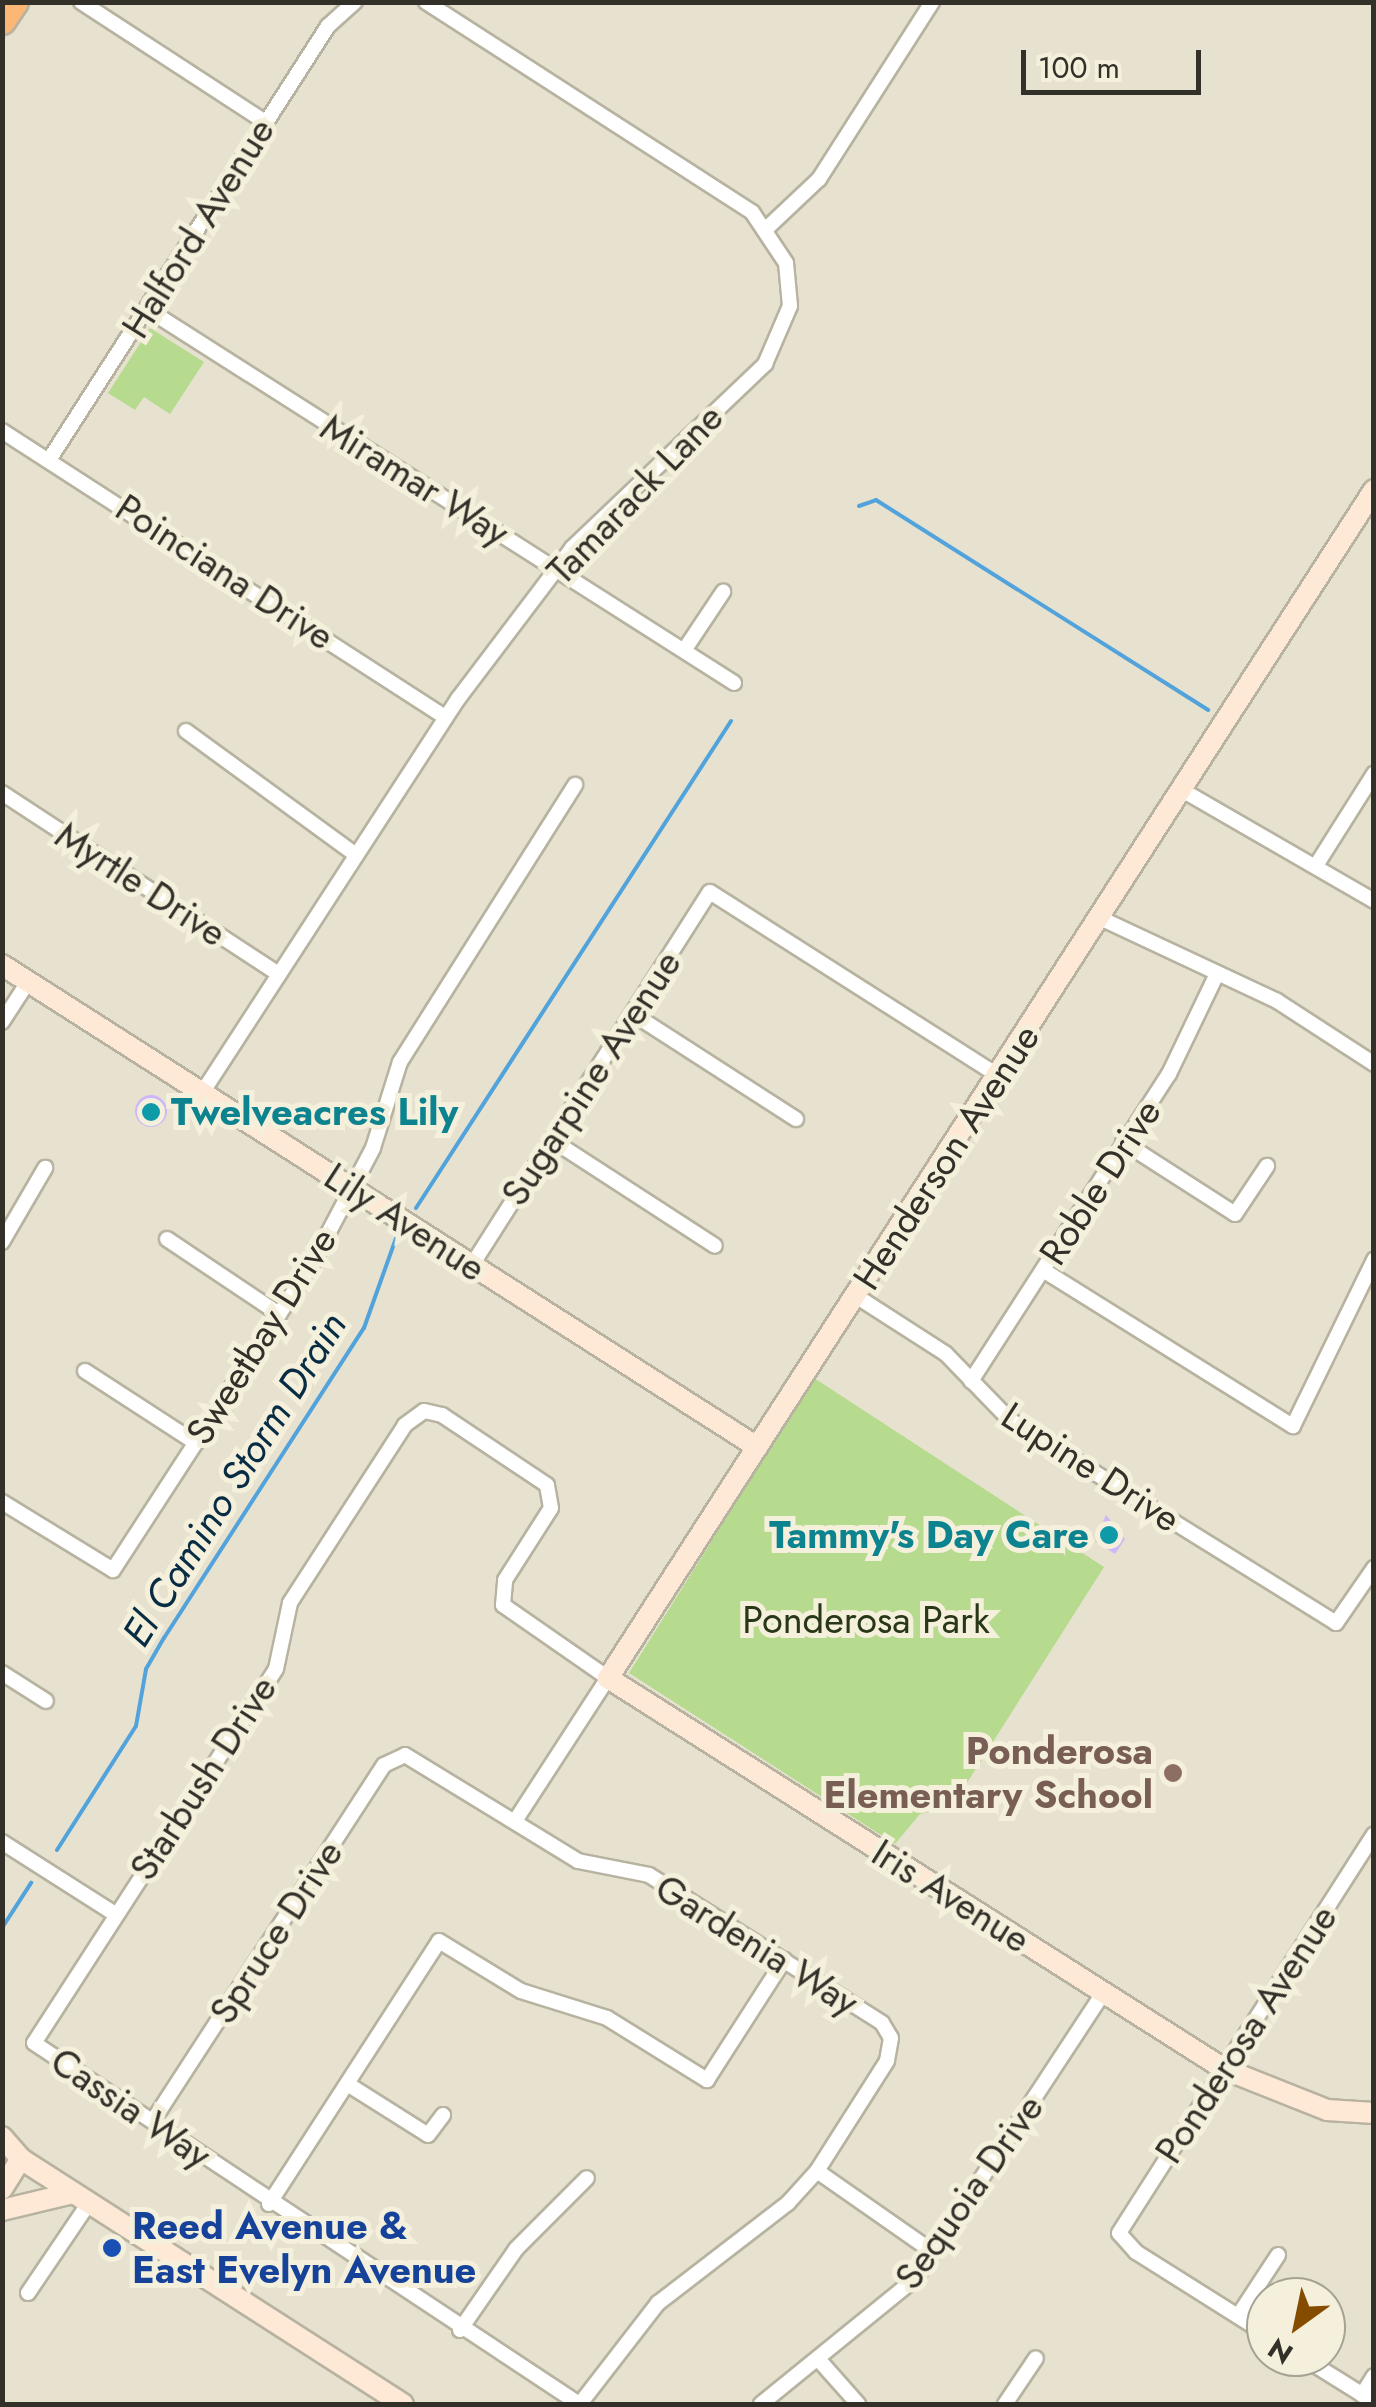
<!DOCTYPE html>
<html>
<head>
<meta charset="utf-8">
<style>
	body { margin:0 }
	#map { position:relative; width:1376px; height:2407px; overflow:hidden; background:#e7e2cf; font-family:Jost,sans-serif }
	div>[style] { position:absolute }
	[style*='--x'] { left:calc(var(--x)*1px); top:calc(var(--y)*1px); width:calc(var(--w)*1px); rotate:calc(var(--a)*1deg) }
	.green>* { inset:0; background:#b6da8e }
	.stream>* { height:4px; margin:-2px; padding:0 2px; transform-origin:2px; border-radius:2px; background:#52a3dc }
	.building>* { inset:0; background:#ceb7f8 }
	.round { border-radius:50% }
	.roads { filter:drop-shadow(2px 0 #b7b3a0) drop-shadow(-2px 0 #b7b3a0) drop-shadow(0 2px #b7b3a0) drop-shadow(0 -2px #b7b3a0) }
	.street>* { height:14px; margin:-7px; padding:0 7px; transform-origin:7px; border-radius:7px; background:#fff }
	.secondary>* { height:20px; margin:-10px; padding:0 10px; transform-origin:10px; border-radius:10px; background:#fee9d6 }
	.highway>* { height:25px; margin:-12.5px; padding:0 12.5px; transform-origin:12.5px; border-radius:12.5px; background:#fcb676 }
	.dots>* { width:28px; height:28px; translate:-50% -50%; box-sizing:border-box; border:5px solid #f4f0dc; border-radius:50% }
	span { translate:-50% -50%; white-space:nowrap; text-align:center; line-height:1.15; -webkit-text-stroke:10px #f4f0dc; paint-order:stroke }
	.street-label { font-size:38px; color:#323029 }
	.culture-label { font-size:38px; color:#0d838f; font-weight:700 }
	.left { translate:0 -50%; text-align:left }
	.right { translate:-100% -50%; text-align:right }
	.park-label { font-size:38px; color:#283715 }
	.education-label { font-size:38px; color:#785e54; font-weight:700 }
	.transit-label { font-size:38px; color:#164399; font-weight:700 }
	.water-label { font-size:40px; color:#082c43; font-style:italic }
	.frame { position:absolute; inset:0; border:5px solid #323029; pointer-events:none }
	.north { position:absolute; left:1246px; top:2277px; width:100px; height:100px; box-sizing:border-box; background:#f4f0dc; border:2px solid #a6a394; border-radius:50%; rotate:213deg; font-size:28px; font-weight:700; line-height:40px; text-align:center; color:#323029 }
	.north::after { content:''; display:block; margin:auto; width:35px; height:45px; background:#854c00; clip-path:polygon(50% 0,100% 100%,50% 72%,0 100%) }
	.scale { position:absolute; left:1021px; top:50px; width:180px; height:45px; box-sizing:border-box; border:5px solid #323029; border-top:0; padding-left:12px; font-size:30px; line-height:35px; white-space:nowrap; color:#323029; -webkit-text-stroke:8px #f4f0dc; paint-order:stroke }
</style>
</head>
<body>
<div id="map">
	<div class="green">
		<i style="clip-path:polygon(150px 328px,204px 362px,170px 414px,144px 397px,135px 410px,108px 393px)"></i>
		<i style="clip-path:polygon(814px 1378px,1104px 1567px,951px 1808px,920px 1814px,895px 1844px,629px 1673px)"></i>
	</div>
	<div class="stream">
		<i style="--x:859;--y:506;--w:18;--a:-19"></i>
		<i style="--x:876;--y:500;--w:393;--a:32.3"></i>
		<i style="--x:416;--y:1208;--w:580;--a:-57.1"></i>
		<i style="--x:57;--y:1850;--w:147;--a:-57.5"></i>
		<i style="--x:136;--y:1726;--w:58;--a:-80"></i>
		<i style="--x:146;--y:1669;--w:36;--a:-60"></i>
		<i style="--x:164;--y:1638;--w:369;--a:-57.2"></i>
		<i style="--x:364;--y:1328;--w:96;--a:-70.4"></i>
		<i style="--x:2;--y:1928;--w:54;--a:-57.2"></i>
	</div>
	<div class="building">
		<i class="round" style="left:135px;top:1095px;width:32px;height:32px"></i>
		<i style="clip-path:polygon(1106px 1515px,1125px 1539px,1115px 1554px,1095px 1541px)"></i>
	</div>
	<div class="roads">
		<div class="street">
			<i style="--x:81;--y:2;--w:220;--a:33.1"></i>
			<i style="--x:767;--y:228;--w:71;--a:-43.3"></i>
			<i style="--x:819;--y:179;--w:210;--a:-57.4"></i>
			<i style="--x:147;--y:309;--w:696;--a:32.5"></i>
			<i style="--x:2;--y:431;--w:527;--a:32.85"></i>
			<i style="--x:49;--y:460;--w:516;--a:-57.26"></i>
			<i style="--x:328;--y:26;--w:36;--a:-42"></i>
			<i style="--x:685;--y:649;--w:69;--a:-56.3"></i>
			<i style="--x:186;--y:731;--w:210;--a:36.1"></i>
			<i style="--x:1182;--y:790;--w:222;--a:30"></i>
			<i style="--x:2;--y:793;--w:331;--a:33.2"></i>
			<i style="--x:1317;--y:864;--w:107;--a:-57.7"></i>
			<i style="--x:1100;--y:918;--w:195;--a:25.1"></i>
			<i style="--x:1277;--y:1001;--w:116;--a:33"></i>
			<i style="--x:633;--y:1014;--w:194;--a:32.8"></i>
			<i style="--x:2;--y:1022;--w:48;--a:-57"></i>
			<i style="--x:202;--y:1093;--w:470;--a:-57"></i>
			<i style="--x:458;--y:699;--w:189;--a:-52.9"></i>
			<i style="--x:572;--y:548;--w:267;--a:-43.6"></i>
			<i style="--x:765;--y:364;--w:63;--a:-66.7"></i>
			<i style="--x:790;--y:306;--w:43;--a:-95.3"></i>
			<i style="--x:786;--y:263;--w:61;--a:-123.7"></i>
			<i style="--x:752;--y:212;--w:388;--a:-147.2"></i>
			<i style="--x:552;--y:1140;--w:194;--a:33"></i>
			<i style="--x:1123;--y:1142;--w:133;--a:32.7"></i>
			<i style="--x:1235;--y:1214;--w:58;--a:-56.3"></i>
			<i style="--x:167;--y:1239;--w:135;--a:33.8"></i>
			<i style="--x:2;--y:1242;--w:86;--a:-59.8"></i>
			<i style="--x:472;--y:1265;--w:442;--a:-57.5"></i>
			<i style="--x:710;--y:892;--w:343;--a:32.5"></i>
			<i style="--x:1043;--y:1270;--w:295;--a:32"></i>
			<i style="--x:1293;--y:1426;--w:185;--a:-64"></i>
			<i style="--x:856;--y:1296;--w:107;--a:32.8"></i>
			<i style="--x:946;--y:1354;--w:92;--a:45.9"></i>
			<i style="--x:1010;--y:1420;--w:384;--a:31.9"></i>
			<i style="--x:1336;--y:1623;--w:67;--a:-55.4"></i>
			<i style="--x:85;--y:1371;--w:132;--a:33"></i>
			<i style="--x:971;--y:1381;--w:365;--a:-57.2"></i>
			<i style="--x:1169;--y:1074;--w:109;--a:-64.4"></i>
			<i style="--x:2;--y:1502;--w:130;--a:31.5"></i>
			<i style="--x:113;--y:1570;--w:367;--a:-57"></i>
			<i style="--x:313;--y:1262;--w:129;--a:-62.2"></i>
			<i style="--x:373;--y:1148;--w:90;--a:-72.6"></i>
			<i style="--x:400;--y:1062;--w:328;--a:-57.7"></i>
			<i style="--x:2;--y:1673;--w:52;--a:32.5"></i>
			<i style="--x:515;--y:1821;--w:171;--a:-57"></i>
			<i style="--x:608;--y:1678;--w:128;--a:-145.2"></i>
			<i style="--x:503;--y:1605;--w:25;--a:-85"></i>
			<i style="--x:505;--y:1580;--w:85;--a:-57.4"></i>
			<i style="--x:551;--y:1508;--w:23;--a:-100"></i>
			<i style="--x:547;--y:1485;--w:126;--a:-146.3"></i>
			<i style="--x:442;--y:1415;--w:18;--a:-167"></i>
			<i style="--x:424;--y:1411;--w:24;--a:144"></i>
			<i style="--x:405;--y:1425;--w:212;--a:122.9"></i>
			<i style="--x:290;--y:1603;--w:67;--a:102"></i>
			<i style="--x:276;--y:1669;--w:445;--a:122.9"></i>
			<i style="--x:34;--y:2043;--w:654;--a:33.52"></i>
			<i style="--x:2;--y:1842;--w:134;--a:32.5"></i>
			<i style="--x:349;--y:2085;--w:93;--a:32.3"></i>
			<i style="--x:428;--y:2135;--w:25;--a:-53"></i>
			<i style="--x:154;--y:2119;--w:422;--a:-57"></i>
			<i style="--x:384;--y:1765;--w:23;--a:-25"></i>
			<i style="--x:405;--y:1755;--w:203;--a:31.5"></i>
			<i style="--x:578;--y:1861;--w:72;--a:11.2"></i>
			<i style="--x:649;--y:1875;--w:276;--a:32.4"></i>
			<i style="--x:882;--y:2023;--w:17;--a:59"></i>
			<i style="--x:891;--y:2038;--w:23;--a:100"></i>
			<i style="--x:887;--y:2061;--w:130;--a:122.5"></i>
			<i style="--x:817;--y:2171;--w:43;--a:132.2"></i>
			<i style="--x:788;--y:2203;--w:164;--a:142.4"></i>
			<i style="--x:658;--y:2303;--w:128;--a:127.7"></i>
			<i style="--x:817;--y:2171;--w:141;--a:34.9"></i>
			<i style="--x:269;--y:2204;--w:313;--a:-57.1"></i>
			<i style="--x:439;--y:1941;--w:96;--a:31.4"></i>
			<i style="--x:521;--y:1991;--w:90;--a:17.4"></i>
			<i style="--x:607;--y:2018;--w:118;--a:31.8"></i>
			<i style="--x:707;--y:2080;--w:143;--a:-57.3"></i>
			<i style="--x:28;--y:2293;--w:109;--a:-55.9"></i>
			<i style="--x:1238;--y:2316;--w:73;--a:-56.7"></i>
			<i style="--x:460;--y:2330;--w:98;--a:-55.3"></i>
			<i style="--x:516;--y:2249;--w:100;--a:-45"></i>
			<i style="--x:1266;--y:2334;--w:154;--a:-147.8"></i>
			<i style="--x:1136;--y:2252;--w:25;--a:-132"></i>
			<i style="--x:1119;--y:2233;--w:473;--a:-57.4"></i>
			<i style="--x:1302;--y:2357;--w:85;--a:32"></i>
			<i style="--x:819;--y:2360;--w:59;--a:48.4"></i>
			<i style="--x:1362;--y:2395;--w:22;--a:-58"></i>
			<i style="--x:761;--y:2404;--w:200;--a:-39.1"></i>
			<i style="--x:916;--y:2278;--w:341;--a:-56.7"></i>
			<i style="--x:1005;--y:2404;--w:55;--a:-56"></i>
		</div>
		<div class="secondary">
			<i style="--x:1374;--y:490;--w:1414;--a:122.81"></i>
			<i style="--x:608;--y:1678;--w:730;--a:32.4"></i>
			<i style="--x:1224;--y:2069;--w:111;--a:21.7"></i>
			<i style="--x:1327;--y:2110;--w:47;--a:3.7"></i>
			<i style="--x:2;--y:965;--w:896;--a:32.55"></i>
			<i style="--x:2;--y:2137;--w:29;--a:49"></i>
			<i style="--x:21;--y:2159;--w:454;--a:32.7"></i>
			<i style="--x:2;--y:2189;--w:36;--a:-58"></i>
			<i style="--x:2;--y:2210;--w:73;--a:-13.5"></i>
		</div>
		<div class="highway">
			<i style="--x:2;--y:21;--w:23;--a:-56"></i>
		</div>
	</div>
	<div class="dots">
		<i style="left:151px;top:1112px;background:#0f9aa8"></i>
		<i style="left:1109px;top:1535px;background:#0f9aa8"></i>
		<i style="left:1173px;top:1773px;background:#8d6e63"></i>
		<i style="left:112px;top:2248px;background:#1a4fb4"></i>
	</div>
	<div class="street-label">
		<span style="left:198px;top:228px;rotate:-58deg">Halford Avenue</span>
		<span style="left:415px;top:480px;rotate:32deg">Miramar Way</span>
		<span style="left:635px;top:494px;rotate:-46deg">Tamarack Lane</span>
		<span style="left:225px;top:572px;rotate:33deg">Poinciana Drive</span>
		<span style="left:141px;top:884px;rotate:33deg">Myrtle Drive</span>
		<span style="left:591px;top:1078px;rotate:-57deg">Sugarpine Avenue</span>
		<span style="left:946px;top:1157px;rotate:-57deg">Henderson Avenue</span>
		<span style="left:1100px;top:1182px;rotate:-57deg">Roble Drive</span>
		<span style="left:405px;top:1222px;rotate:33deg">Lily Avenue</span>
		<span style="left:261px;top:1336px;rotate:-58deg">Sweetbay Drive</span>
		<span style="left:1091px;top:1467px;rotate:33deg">Lupine Drive</span>
		<span style="left:203px;top:1778px;rotate:-57deg">Starbush Drive</span>
		<span style="left:951px;top:1896px;rotate:32deg">Iris Avenue</span>
		<span style="left:276px;top:1932px;rotate:-57deg">Spruce Drive</span>
		<span style="left:757px;top:1945px;rotate:32deg">Gardenia Way</span>
		<span style="left:1246px;top:2034px;rotate:-57deg">Ponderosa Avenue</span>
		<span style="left:131px;top:2108px;rotate:34deg">Cassia Way</span>
		<span style="left:969px;top:2192px;rotate:-55deg">Sequoia Drive</span>
	</div>
	<div class="culture-label">
		<span class="left" style="left:171px;top:1112px">Twelveacres Lily</span>
		<span class="right" style="left:1089px;top:1535px">Tammy's Day Care</span>
	</div>
	<div class="park-label">
		<span style="left:866px;top:1620px">Ponderosa Park</span>
	</div>
	<div class="education-label">
		<span class="right" style="left:1153px;top:1773px">Ponderosa<br>Elementary School</span>
	</div>
	<div class="transit-label">
		<span class="left" style="left:132px;top:2248px">Reed Avenue &amp;<br>East Evelyn Avenue</span>
	</div>
	<div class="water-label">
		<span style="left:234px;top:1479px;rotate:-58deg">El Camino Storm Drain</span>
	</div>
	<div class="frame"></div>
	<div class="north">N</div>
	<div class="scale">100 m</div>
</div>
</body>
</html>
